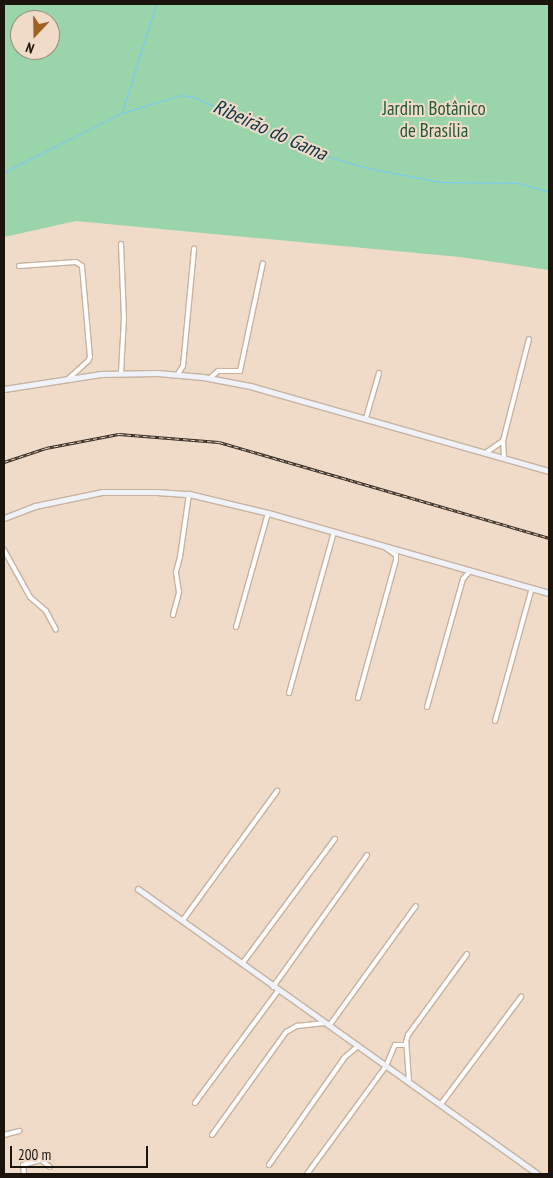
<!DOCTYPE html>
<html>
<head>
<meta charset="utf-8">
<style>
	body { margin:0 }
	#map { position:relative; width:553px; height:1178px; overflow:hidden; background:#efdbc8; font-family:"PT Sans Narrow",sans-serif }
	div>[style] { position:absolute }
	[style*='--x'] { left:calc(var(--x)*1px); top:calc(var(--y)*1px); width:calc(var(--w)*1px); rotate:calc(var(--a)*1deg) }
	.green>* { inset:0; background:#99d4ab }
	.stream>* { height:1px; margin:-0.5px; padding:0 0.5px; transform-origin:0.5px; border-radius:0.5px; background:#75c9f8 }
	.roads { filter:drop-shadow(1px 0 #c6b29f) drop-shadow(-1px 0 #c6b29f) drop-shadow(0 1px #c6b29f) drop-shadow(0 -1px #c6b29f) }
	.street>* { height:4px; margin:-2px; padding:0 2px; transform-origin:2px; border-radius:2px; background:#fff }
	.secondary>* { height:5px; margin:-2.5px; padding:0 2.5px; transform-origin:2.5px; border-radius:2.5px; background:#eff3f9 }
	.rail>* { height:3px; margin-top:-1.5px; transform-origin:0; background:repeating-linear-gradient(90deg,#efdbc8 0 4px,#332a22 0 8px); box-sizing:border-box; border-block:1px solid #332a22 }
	span { translate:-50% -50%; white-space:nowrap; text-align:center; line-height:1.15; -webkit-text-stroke:4px #efdbc8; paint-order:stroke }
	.park-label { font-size:19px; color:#205836 }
	.water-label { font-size:20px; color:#0d3346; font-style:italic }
	.frame { position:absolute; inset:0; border:5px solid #1b140d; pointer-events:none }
	.north { position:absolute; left:10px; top:10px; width:50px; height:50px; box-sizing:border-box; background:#efdbc8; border:1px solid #9a8b7d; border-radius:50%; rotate:201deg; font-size:14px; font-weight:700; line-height:20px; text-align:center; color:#1b140d }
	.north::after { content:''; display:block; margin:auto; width:18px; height:22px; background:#9f6225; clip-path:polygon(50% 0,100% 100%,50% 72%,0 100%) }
	.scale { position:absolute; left:10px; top:1146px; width:138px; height:22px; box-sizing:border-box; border:2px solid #1b140d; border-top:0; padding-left:6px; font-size:15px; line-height:18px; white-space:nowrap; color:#1b140d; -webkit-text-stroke:4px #efdbc8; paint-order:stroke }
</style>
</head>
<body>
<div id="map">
	<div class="green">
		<i style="clip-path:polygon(evenodd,4px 4px,549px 4px,549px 270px,460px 257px,76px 221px,4px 237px,4px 4px,20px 20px,50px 20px,50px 50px,20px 50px,20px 20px)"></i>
	</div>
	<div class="stream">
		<i style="--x:122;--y:112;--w:113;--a:-72.5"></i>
		<i style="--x:4;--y:172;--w:132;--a:-26.6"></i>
		<i style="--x:122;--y:113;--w:62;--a:-17"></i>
		<i style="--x:181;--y:95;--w:15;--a:11"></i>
		<i style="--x:196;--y:98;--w:125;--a:25.1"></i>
		<i style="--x:309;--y:151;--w:60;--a:16.3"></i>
		<i style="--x:367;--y:168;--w:75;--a:10.7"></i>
		<i style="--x:441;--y:182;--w:78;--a:0.7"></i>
		<i style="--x:519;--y:183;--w:31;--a:17"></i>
	</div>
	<div class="roads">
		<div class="street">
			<i style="--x:121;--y:244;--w:74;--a:87.7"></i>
			<i style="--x:124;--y:318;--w:55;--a:93.1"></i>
			<i style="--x:19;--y:266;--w:57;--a:-4"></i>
			<i style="--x:76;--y:262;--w:7;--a:34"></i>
			<i style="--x:82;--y:266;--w:91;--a:85"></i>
			<i style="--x:90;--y:357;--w:4;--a:117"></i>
			<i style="--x:88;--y:361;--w:27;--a:138"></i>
			<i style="--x:178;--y:374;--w:9;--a:-58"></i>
			<i style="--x:183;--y:366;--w:118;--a:-84.6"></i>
			<i style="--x:210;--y:378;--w:11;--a:-41"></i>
			<i style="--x:218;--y:371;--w:22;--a:0"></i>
			<i style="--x:240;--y:371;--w:110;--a:-78"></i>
			<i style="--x:366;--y:418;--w:47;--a:-73.9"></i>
			<i style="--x:487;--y:452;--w:19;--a:-35"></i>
			<i style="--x:504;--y:458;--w:17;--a:-93"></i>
			<i style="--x:503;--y:441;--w:105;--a:-75.7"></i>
			<i style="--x:4;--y:550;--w:54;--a:61"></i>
			<i style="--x:30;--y:597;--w:21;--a:41"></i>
			<i style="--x:46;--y:611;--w:21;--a:62"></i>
			<i style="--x:173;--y:615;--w:24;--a:-75"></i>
			<i style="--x:179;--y:592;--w:20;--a:-99"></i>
			<i style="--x:176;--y:572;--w:16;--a:-75"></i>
			<i style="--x:180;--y:557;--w:64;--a:-81.9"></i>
			<i style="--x:236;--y:627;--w:118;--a:-74.3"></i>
			<i style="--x:289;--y:693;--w:167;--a:-74.4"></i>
			<i style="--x:358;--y:698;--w:143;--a:-74.6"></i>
			<i style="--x:396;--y:560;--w:5;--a:-90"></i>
			<i style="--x:396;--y:555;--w:12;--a:-145"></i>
			<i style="--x:427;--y:707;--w:133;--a:-74.3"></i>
			<i style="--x:463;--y:579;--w:11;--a:-49"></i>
			<i style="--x:495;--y:721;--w:138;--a:-74.5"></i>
			<i style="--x:183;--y:920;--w:160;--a:-53.9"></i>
			<i style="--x:242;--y:964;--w:156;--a:-53.4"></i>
			<i style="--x:273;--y:987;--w:162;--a:-54.5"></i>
			<i style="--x:329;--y:1026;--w:148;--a:-54.1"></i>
			<i style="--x:409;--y:1081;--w:39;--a:-94"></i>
			<i style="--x:406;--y:1042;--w:7;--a:-74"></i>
			<i style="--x:408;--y:1035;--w:100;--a:-53.9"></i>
			<i style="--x:195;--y:1103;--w:139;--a:-53.5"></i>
			<i style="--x:441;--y:1104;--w:134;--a:-53.2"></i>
			<i style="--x:4;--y:1135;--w:16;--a:-15"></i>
			<i style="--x:212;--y:1135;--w:127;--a:-54.3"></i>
			<i style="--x:286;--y:1032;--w:13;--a:-29"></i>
			<i style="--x:297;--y:1026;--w:28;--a:-6"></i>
			<i style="--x:269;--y:1165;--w:132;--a:-54.9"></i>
			<i style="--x:345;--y:1057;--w:17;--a:-40"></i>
			<i style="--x:24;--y:1174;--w:9;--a:-96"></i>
			<i style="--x:23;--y:1165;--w:19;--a:-16"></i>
			<i style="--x:41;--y:1160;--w:11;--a:38"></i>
			<i style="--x:307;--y:1174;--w:134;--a:-53.8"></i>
			<i style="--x:386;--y:1066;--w:23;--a:-67"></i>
			<i style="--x:395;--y:1045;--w:11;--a:0"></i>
		</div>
		<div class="secondary">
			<i style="--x:4;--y:389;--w:98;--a:-8.8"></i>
			<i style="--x:101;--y:374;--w:56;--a:-1"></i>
			<i style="--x:157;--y:373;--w:46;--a:5"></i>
			<i style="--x:203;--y:377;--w:48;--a:10.8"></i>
			<i style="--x:250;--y:386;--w:311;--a:15.9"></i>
			<i style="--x:4;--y:518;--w:33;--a:-21"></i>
			<i style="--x:35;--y:506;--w:68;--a:-11.8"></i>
			<i style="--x:102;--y:492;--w:55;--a:0"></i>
			<i style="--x:157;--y:492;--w:32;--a:4"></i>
			<i style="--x:189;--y:494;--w:81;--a:13.5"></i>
			<i style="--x:268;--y:513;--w:292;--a:15.9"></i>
			<i style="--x:138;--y:889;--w:490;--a:35.5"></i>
		</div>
	</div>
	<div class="rail">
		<i style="--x:4;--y:462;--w:44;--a:-18.4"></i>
		<i style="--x:46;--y:448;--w:74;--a:-10.9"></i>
		<i style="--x:119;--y:434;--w:100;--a:4.6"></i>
		<i style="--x:219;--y:442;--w:344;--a:16.2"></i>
	</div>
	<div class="park-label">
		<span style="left:434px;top:120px">Jardim Botânico<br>de Brasília</span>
	</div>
	<div class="water-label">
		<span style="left:270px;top:130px;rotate:24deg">Ribeirão do Gama</span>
	</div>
	<div class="frame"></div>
	<div class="north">N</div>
	<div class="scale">200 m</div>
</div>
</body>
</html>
